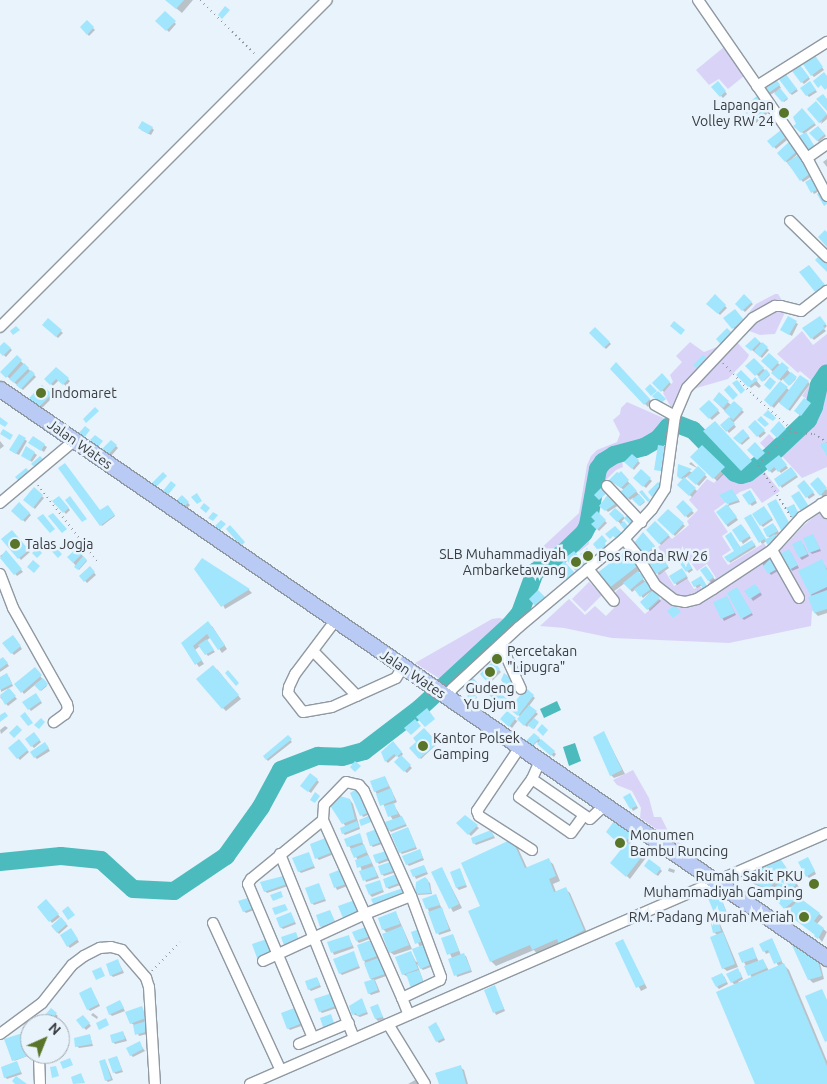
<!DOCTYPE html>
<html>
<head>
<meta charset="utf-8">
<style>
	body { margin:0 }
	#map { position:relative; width:827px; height:1084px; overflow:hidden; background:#e9f3fc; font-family:Ubuntu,sans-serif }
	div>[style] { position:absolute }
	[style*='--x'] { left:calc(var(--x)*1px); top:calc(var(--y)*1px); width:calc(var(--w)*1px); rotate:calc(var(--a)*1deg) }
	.green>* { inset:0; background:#d9d4f7 }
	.water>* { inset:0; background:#4bbbbe }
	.shadow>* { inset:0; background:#0003 }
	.river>* { height:18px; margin:-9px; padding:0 9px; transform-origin:9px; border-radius:9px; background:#4bbbbe }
	.building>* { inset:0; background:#a1e6fd }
	.path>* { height:2px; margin-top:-1px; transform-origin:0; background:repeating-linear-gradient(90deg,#8f969c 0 1px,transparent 0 5px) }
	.roads { filter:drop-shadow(1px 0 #9099a1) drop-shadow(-1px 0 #9099a1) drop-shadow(0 1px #9099a1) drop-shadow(0 -1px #9099a1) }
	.minor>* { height:10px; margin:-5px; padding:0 5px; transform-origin:5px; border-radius:5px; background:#fff }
	.highway>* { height:15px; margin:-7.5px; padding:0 7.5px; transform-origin:7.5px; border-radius:7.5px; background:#b9caf5 }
	.dots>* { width:14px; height:14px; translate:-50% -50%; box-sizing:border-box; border:2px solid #e9f3fc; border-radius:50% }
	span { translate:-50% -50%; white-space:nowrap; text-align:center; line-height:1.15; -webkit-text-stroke:5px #e9f3fc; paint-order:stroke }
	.poi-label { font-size:14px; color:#393d41 }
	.right { translate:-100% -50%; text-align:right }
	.left { translate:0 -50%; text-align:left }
	.street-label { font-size:14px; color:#393d41 }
	.north { position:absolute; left:20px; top:1014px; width:50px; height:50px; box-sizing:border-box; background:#e9f3fc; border:1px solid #a3aab1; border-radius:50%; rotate:44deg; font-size:14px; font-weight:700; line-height:20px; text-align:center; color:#393d41 }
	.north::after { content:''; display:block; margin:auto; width:18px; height:22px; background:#597529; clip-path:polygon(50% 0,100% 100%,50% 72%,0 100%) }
</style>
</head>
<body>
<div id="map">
	<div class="green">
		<i style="clip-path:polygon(724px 47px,744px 76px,728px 89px,719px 79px,709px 85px,696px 70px)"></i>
		<i style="clip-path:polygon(775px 294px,778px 294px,787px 308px,775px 334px,760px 335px,744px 329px,750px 311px,756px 304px)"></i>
		<i style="clip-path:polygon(802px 331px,813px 345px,827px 334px,827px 467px,802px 478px,779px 453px,774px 457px,760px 443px,769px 434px,777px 442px,779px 441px,788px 430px,801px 422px,812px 405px,812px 402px,802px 396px,812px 381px,800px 371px,798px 373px,777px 354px)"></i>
		<i style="clip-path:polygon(735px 340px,749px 355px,747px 359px,728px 379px,693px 389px,673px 411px,663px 393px,673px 382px,670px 375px,682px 362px,676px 356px,690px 342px,704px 352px)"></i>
		<i style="clip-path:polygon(627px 402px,668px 420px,656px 437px,634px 447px,622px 461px,623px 467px,616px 470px,605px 481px,598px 475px,590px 513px,589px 544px,579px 552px,574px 547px,552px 566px,541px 571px,531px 571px,533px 560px,537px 552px,579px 513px,587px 465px,591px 456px,597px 450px,617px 442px,620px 434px,613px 420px,620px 414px,621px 408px)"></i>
		<i style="clip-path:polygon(727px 469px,738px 478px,744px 478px,762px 469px,780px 491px,762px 503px,751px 488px,740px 492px,714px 511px,728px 532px,722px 536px,731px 550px,722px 556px,728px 565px,764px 543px,773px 558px,804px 525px,827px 506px,827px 605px,812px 611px,811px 626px,729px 643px,612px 638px,564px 628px,540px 626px,569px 599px,585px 615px,595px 606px,606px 616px,614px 608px,606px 600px,620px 588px,645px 614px,663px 597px,640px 570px,641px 567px,653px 577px,665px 571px,674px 586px,687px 578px,694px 589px,700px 586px,703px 590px,710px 587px,708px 583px,716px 578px,707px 564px,697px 571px,683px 552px,668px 562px,658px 547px,670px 537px,672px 539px,689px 525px,687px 521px,698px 510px,689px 500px,707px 479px,714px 483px)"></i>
		<i style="clip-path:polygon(589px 582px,602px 595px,585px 612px,572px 599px)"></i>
		<i style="clip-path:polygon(499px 618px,509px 620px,443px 681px,415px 663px,492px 619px)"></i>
		<i style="clip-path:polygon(633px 770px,649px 798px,654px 817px,661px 817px,668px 831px,675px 836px,682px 847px,640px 818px,641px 808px,632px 791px,617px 785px,613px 780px)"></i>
	</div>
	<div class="water">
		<i style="clip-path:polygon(557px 701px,561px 710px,544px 718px,540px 709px)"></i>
		<i style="clip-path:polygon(575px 743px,581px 761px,569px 766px,563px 747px)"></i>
	</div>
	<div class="shadow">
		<i style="clip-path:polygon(166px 0,193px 0,182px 13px)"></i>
		<i style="clip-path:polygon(165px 13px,176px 24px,169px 32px,157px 21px)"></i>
		<i style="clip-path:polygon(87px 22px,95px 30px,89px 36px,82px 27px)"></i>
		<i style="clip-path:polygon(815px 58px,824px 70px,814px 77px,812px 75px)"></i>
		<i style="clip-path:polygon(802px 68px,810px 79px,804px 84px,802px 82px)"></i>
		<i style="clip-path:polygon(787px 77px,798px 91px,792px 95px,790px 93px)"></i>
		<i style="clip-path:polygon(718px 83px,727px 94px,723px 98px,713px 87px)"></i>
		<i style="clip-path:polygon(778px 83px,781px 88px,779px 89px,788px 99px,784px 102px,775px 92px,770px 95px,765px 88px)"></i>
		<i style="clip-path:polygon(812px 85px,817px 92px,809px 97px,807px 95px)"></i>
		<i style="clip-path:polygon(757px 98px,769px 112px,756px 123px,744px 109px)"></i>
		<i style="clip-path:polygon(816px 102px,827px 115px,827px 119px,821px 124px,822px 121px,820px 123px,808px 109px)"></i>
		<i style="clip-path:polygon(802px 110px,816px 125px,805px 133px,816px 149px,807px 152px,804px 134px,795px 126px)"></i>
		<i style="clip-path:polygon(818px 127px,826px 136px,819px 142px,811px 133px)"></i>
		<i style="clip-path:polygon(152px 128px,154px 130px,151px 135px,141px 130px)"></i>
		<i style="clip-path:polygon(781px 132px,787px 140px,776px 149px,769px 141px)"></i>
		<i style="clip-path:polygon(790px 143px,799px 153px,792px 159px,798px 157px,812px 176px,803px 182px,779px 153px)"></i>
		<i style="clip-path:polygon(827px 159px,827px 167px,823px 162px)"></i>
		<i style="clip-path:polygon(807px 183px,821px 190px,814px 194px)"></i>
		<i style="clip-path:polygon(715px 296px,727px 308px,720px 315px,708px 303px)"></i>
		<i style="clip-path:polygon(744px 296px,753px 304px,745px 312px,736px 304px)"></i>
		<i style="clip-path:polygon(735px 310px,745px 322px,735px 330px,725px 319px)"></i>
		<i style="clip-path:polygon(788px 318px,798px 324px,792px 336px,783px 331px)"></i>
		<i style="clip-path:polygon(48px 320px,63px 333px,58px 338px,44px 325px)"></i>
		<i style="clip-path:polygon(822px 320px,827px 326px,824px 329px,826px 331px,814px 340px,812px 338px)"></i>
		<i style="clip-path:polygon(595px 328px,611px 344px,606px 349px,591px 333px)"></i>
		<i style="clip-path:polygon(755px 338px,769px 350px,762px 358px,747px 346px)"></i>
		<i style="clip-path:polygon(4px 343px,12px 350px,6px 357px,0 352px)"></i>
		<i style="clip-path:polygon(769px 355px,780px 365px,782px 364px,796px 379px,790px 385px,783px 379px,780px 382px,790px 391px,808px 382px,810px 384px,790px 411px,779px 402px,774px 408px,765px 400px,781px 381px,763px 361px)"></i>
		<i style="clip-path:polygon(17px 357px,36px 377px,23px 390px,2px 372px)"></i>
		<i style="clip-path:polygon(754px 360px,770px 375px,764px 381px,747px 366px)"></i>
		<i style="clip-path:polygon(616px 364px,653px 403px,648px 407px,611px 369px)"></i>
		<i style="clip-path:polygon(56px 369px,70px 381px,66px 386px,59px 380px,53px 386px,46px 379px)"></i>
		<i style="clip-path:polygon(662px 375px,671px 384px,664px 392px,654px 383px)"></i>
		<i style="clip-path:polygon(738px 375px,752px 382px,755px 379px,761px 386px,759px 388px,755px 385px,751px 388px)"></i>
		<i style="clip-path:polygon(42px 387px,53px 397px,42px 408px,31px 398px)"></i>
		<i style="clip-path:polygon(719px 394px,731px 405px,734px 402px,744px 412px,733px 423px,736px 427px,729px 433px,722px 425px,731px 417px,714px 400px)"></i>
		<i style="clip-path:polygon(709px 401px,720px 413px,712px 420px,701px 409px)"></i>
		<i style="clip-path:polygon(810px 404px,812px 406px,803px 417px,797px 413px)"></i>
		<i style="clip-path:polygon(755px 422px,766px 433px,760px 438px,750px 427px)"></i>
		<i style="clip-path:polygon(715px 423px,754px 465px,746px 473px,705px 431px)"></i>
		<i style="clip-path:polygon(779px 423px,787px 431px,780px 439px,771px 431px)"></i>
		<i style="clip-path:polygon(743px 431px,750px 438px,742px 445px,735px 438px)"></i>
		<i style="clip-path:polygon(20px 436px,27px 441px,19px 455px,13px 452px)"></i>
		<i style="clip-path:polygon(33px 438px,47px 447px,44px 452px,32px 444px)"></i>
		<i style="clip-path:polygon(0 441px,4px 446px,0 449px)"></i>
		<i style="clip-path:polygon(111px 441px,118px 448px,111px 456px,104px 449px)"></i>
		<i style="clip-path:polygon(755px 444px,766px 455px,760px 461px,749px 450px)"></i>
		<i style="clip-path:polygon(702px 447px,727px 471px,717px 481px,692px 457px)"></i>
		<i style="clip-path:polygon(27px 448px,37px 455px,32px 462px,25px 457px)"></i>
		<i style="clip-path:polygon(632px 455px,640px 463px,634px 470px,626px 462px)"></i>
		<i style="clip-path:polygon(781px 459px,788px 468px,781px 473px,777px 469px,772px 473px,766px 467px)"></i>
		<i style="clip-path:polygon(691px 462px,707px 477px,699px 486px,688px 476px,684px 479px,697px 491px,692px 497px,678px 485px,683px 480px,678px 475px,679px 466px,693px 473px,697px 468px,689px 464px)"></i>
		<i style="clip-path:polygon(59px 468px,100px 512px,107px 506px,115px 516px,102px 526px)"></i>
		<i style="clip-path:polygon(641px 471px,652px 481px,646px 488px,635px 478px)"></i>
		<i style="clip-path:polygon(793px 471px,798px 477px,782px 488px,776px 480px)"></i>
		<i style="clip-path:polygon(621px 473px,645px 502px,640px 506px,633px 498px,630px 500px,622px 492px,624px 490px,610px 480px)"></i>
		<i style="clip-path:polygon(817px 479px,827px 490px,827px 494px,823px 497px,812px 484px)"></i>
		<i style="clip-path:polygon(806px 483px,815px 495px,809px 499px,798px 486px)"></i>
		<i style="clip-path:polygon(34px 489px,44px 498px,35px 509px,25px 500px)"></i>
		<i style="clip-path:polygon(734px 493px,740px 502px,728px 506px,738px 520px,728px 527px,718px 513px,729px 504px,721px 495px)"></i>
		<i style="clip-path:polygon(752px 494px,757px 503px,752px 506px,750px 504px)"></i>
		<i style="clip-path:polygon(609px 495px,619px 505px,608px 512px,601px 505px)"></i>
		<i style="clip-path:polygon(59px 497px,70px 510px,66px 514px,54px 501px)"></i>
		<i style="clip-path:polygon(182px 497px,190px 505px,184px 511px)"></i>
		<i style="clip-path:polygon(683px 502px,694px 513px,688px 518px,678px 507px)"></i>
		<i style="clip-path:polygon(19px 504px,31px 515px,25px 522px,13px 511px)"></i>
		<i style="clip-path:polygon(615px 509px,625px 518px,622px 521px,631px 531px,629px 533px,611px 514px)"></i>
		<i style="clip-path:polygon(668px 510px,685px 526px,675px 536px,659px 520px)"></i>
		<i style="clip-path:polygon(766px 510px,773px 520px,763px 527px,761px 525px)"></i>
		<i style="clip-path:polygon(597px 513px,607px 523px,599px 531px,593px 524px,596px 521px)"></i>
		<i style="clip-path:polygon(746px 519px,767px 540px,770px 538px,768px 536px,775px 526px,779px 533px,762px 544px)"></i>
		<i style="clip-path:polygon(655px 522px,670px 537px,661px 545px,647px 530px)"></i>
		<i style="clip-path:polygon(743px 527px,751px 538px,743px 544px,734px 530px)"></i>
		<i style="clip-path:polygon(12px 531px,30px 552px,21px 560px,3px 540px)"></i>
		<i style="clip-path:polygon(643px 534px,656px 548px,648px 556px,636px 543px)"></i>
		<i style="clip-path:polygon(731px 534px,741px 548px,754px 543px,756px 547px,730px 563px,729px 561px,736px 551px)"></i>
		<i style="clip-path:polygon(813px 535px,821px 551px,812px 554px,810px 552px)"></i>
		<i style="clip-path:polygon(803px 544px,809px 556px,802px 560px,800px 558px)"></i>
		<i style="clip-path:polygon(77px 549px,87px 561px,79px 570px,69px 557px)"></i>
		<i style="clip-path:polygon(628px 551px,643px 569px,638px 573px,661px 601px,650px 611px,642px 602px,650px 592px,643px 598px,636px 589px,632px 592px,625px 583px,613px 592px,609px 588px)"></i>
		<i style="clip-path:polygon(6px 552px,23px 572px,17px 576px,0 556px)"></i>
		<i style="clip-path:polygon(791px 553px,799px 568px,792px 571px,782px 554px)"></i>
		<i style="clip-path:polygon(661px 555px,669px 568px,659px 575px,657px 573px)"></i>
		<i style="clip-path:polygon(767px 556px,778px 571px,771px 575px,760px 561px)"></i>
		<i style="clip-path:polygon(685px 557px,693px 570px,689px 573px,687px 571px)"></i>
		<i style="clip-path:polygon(202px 560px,249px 590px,252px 593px,225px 609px)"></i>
		<i style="clip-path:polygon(821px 560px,827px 569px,827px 613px,818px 616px,815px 613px,811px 594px)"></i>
		<i style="clip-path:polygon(90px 568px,96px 575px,87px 583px,81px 576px)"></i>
		<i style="clip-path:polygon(708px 569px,715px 580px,711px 583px,701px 570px)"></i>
		<i style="clip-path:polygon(684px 572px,688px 578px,677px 585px,675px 583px)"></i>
		<i style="clip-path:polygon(702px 579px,708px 589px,706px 590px,702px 585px,697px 588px,695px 586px)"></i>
		<i style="clip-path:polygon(757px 587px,762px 595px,753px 601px,746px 591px)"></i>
		<i style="clip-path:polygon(737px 589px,753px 615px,744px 620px,742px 618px)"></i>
		<i style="clip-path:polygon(728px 599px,736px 615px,724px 621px,714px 603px)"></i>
		<i style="clip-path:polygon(212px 626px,227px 649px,222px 653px,211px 637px,206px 641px,215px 652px,208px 656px,200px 646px,195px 650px,204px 664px,199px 667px,183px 644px)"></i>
		<i style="clip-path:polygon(15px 638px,22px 649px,14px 655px,12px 653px)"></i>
		<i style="clip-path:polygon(5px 660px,9px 666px,0 672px,0 661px)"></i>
		<i style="clip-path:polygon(493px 663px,501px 672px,490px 683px,482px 674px)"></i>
		<i style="clip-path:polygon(35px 668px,47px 686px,41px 691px,36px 684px,24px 694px,16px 684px)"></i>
		<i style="clip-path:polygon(217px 669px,241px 699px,226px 711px,223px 708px)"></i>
		<i style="clip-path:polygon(9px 677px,13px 686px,1px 692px,0 678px)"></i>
		<i style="clip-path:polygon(472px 679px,479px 686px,472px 693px,477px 698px,473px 701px,465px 689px)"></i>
		<i style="clip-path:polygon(503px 680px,517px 685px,512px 693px,510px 691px)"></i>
		<i style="clip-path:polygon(9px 690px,17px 699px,8px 706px,0 697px)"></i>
		<i style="clip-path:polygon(495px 690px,508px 702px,504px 707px,490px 695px)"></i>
		<i style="clip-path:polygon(526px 690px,535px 698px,529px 706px,538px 714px,533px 719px,538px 723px,534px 729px,529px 724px,527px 727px,519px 719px,512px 728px,501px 719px,507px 712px,517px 721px,521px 717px,511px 709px)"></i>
		<i style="clip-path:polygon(37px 696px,42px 703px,31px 711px,24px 703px)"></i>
		<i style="clip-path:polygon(5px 726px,8px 728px,1px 734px,0 730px)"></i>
		<i style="clip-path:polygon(424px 730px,437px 744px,421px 759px,411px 748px,418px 742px)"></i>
		<i style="clip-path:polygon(604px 733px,625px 774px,614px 778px,611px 775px)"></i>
		<i style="clip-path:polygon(534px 734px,556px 754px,554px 757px,537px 742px,533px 746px,528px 741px)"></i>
		<i style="clip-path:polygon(36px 736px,41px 742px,34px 748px,32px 746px)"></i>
		<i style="clip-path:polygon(288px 737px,292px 742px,268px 761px,264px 756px)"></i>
		<i style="clip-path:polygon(18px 741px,29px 752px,20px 760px,9px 748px)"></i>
		<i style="clip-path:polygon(393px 743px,403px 754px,401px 757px,412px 768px,407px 773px,395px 762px,399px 758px,397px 755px,388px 763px,386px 761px,382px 753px)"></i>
		<i style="clip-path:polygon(47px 746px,50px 751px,37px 759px,35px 757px)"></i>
		<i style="clip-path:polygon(385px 777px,397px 802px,393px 804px,407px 826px,391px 832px,389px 830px,393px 820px,375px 791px)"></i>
		<i style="clip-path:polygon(317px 780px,319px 782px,311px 793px,303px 787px)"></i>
		<i style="clip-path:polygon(351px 793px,373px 813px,363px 817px)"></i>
		<i style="clip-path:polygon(630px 794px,638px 808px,633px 811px,625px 797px)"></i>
		<i style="clip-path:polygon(350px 800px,353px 804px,360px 829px,345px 835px,343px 833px,346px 827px,331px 805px)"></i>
		<i style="clip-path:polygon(465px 817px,479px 828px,471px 836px,458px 823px)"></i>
		<i style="clip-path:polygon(617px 819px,641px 837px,628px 844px,648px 855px,630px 879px,612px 862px,624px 847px,608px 832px)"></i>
		<i style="clip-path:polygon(408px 828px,417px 849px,402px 854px,400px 852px)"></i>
		<i style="clip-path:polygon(379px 830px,385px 843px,373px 847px,371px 845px)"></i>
		<i style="clip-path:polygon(491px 831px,495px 838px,476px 845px,474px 843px)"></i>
		<i style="clip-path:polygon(359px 835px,379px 878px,366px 882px,358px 860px,349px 846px)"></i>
		<i style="clip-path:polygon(327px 838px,334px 854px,319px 860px,317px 858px)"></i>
		<i style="clip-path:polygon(512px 841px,517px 846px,527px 868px,548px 860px,553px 864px,560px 881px,553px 884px,556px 892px,565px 889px,570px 893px,588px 935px,537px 954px,534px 950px,496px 966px,491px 961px,482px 907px)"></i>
		<i style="clip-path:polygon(388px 851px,393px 859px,379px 864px,377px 862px)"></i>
		<i style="clip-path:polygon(420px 851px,424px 860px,409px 866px,407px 864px)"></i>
		<i style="clip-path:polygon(308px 853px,315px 868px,301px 873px,299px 871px)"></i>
		<i style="clip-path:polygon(809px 860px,816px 874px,809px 878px,807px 876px)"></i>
		<i style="clip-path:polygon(392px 862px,397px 872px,384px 876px,382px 874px)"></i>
		<i style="clip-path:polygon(782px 862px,799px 887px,795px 893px,782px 882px,780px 884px,788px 891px,782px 897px,783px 898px,789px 894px,797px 903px,800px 899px,823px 917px,817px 924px,827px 932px,822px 942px,794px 905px,787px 910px,779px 901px,782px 899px,773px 890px,771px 892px,754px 884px,745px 875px)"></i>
		<i style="clip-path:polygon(424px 866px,428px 874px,416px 879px,412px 871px)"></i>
		<i style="clip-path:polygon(647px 868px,660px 869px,662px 871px,658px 876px)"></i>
		<i style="clip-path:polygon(669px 868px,675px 870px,674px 873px,668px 871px)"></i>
		<i style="clip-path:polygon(442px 869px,462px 908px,453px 912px,433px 873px)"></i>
		<i style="clip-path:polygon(461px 872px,467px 887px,459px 890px,457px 888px)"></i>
		<i style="clip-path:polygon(330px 875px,350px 885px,337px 890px)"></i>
		<i style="clip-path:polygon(287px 876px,291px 885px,267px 893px,265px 891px)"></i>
		<i style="clip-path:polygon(401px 877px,403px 884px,389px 889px,387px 887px)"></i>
		<i style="clip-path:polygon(425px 879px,430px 883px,432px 894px,418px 895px,416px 893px)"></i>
		<i style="clip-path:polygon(379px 882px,384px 892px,372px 897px,370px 895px)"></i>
		<i style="clip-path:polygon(319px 885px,326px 901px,314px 905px,312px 903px)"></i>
		<i style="clip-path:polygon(718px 890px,727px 913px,718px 917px,707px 891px)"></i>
		<i style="clip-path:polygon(436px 895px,451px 931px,439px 935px,424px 900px)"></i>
		<i style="clip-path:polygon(250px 899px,257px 909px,246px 913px,244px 911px)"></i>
		<i style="clip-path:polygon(46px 900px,60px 917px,52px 923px,38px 907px)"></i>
		<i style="clip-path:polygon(330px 911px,336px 924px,323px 929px,317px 916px)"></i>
		<i style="clip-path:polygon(291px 914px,296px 924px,283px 929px,281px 927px)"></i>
		<i style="clip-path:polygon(397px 915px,412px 949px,394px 955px,390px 952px,387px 933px,383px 929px)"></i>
		<i style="clip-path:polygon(61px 919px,68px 926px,59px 934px,52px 926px)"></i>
		<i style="clip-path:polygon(718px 919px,738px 967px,727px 971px,723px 968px,717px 935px,714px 932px)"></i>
		<i style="clip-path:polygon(367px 927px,372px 938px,359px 943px,357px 941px)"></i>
		<i style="clip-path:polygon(73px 932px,79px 942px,70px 948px,68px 946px)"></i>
		<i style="clip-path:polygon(424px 932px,436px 965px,423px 970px,417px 964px,426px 988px,403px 974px,411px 952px,416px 962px,418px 961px,420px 947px,413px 933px)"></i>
		<i style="clip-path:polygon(453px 935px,461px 955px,466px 956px,472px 972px,457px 977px,452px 958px,443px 939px)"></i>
		<i style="clip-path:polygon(348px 936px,354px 948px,334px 955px,329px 943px)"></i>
		<i style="clip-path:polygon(772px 939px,783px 964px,789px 970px,827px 1061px,827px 1084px,756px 1084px,735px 985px,732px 982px,740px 972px,743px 979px,738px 982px,739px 983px,752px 978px,740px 954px,752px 949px,759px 962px,763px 960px,769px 971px,779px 967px,770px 952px,766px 954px,761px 944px)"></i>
		<i style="clip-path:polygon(374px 940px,389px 975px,375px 980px,380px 992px,371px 995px,369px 993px,372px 981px,364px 960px)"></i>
		<i style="clip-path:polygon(623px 941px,647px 988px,641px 991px,616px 944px)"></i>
		<i style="clip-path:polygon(353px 953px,360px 968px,342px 975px,340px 973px)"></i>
		<i style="clip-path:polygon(816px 959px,820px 963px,824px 979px,813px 983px,809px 979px)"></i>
		<i style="clip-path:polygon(118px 961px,124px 973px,113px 977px,111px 975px)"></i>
		<i style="clip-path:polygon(724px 976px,728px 984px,719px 989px,717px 987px)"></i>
		<i style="clip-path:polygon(317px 978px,321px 987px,311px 991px,309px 989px)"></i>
		<i style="clip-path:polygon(495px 987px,505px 1011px,496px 1015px,485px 990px)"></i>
		<i style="clip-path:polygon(91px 989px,100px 1006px,90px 1011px,88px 1009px)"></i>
		<i style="clip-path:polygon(331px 995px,337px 1008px,322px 1013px,320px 1011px)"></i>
		<i style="clip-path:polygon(362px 1000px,368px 1014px,360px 1017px,353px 1014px)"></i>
		<i style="clip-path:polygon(120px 1002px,125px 1011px,112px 1016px,110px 1014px)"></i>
		<i style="clip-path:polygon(377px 1005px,384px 1019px,378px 1021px,376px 1019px)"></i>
		<i style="clip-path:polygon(142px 1007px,151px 1033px,139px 1036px,134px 1025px,131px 1023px)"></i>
		<i style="clip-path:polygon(297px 1008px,304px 1025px,290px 1030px,288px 1028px)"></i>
		<i style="clip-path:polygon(51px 1010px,58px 1016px,51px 1024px,43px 1024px)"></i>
		<i style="clip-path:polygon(93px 1013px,98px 1017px,97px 1019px,91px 1015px)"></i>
		<i style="clip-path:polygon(83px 1016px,91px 1026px,86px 1030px,78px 1021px)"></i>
		<i style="clip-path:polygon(438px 1026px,445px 1040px,439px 1043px,437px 1041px)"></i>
		<i style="clip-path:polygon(123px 1032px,127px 1041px,115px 1044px,113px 1042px)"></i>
		<i style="clip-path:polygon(29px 1033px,30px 1054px,33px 1054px,14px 1061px)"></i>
		<i style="clip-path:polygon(90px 1036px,93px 1046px,79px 1048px,77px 1046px)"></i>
		<i style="clip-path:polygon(139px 1043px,145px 1051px,133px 1057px,131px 1055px)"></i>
		<i style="clip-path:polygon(117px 1057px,123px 1072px,116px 1074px,114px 1072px)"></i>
		<i style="clip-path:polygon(105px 1060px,113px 1080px,108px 1082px,106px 1080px)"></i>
		<i style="clip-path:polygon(17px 1063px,22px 1074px,7px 1079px,5px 1077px)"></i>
		<i style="clip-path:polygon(460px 1067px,464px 1070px,468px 1084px,440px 1084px)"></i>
		<i style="clip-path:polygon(417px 1079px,420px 1084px,408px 1084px)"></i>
	</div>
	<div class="river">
		<i style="--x:0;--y:862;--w:61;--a:-5.6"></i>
		<i style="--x:61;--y:856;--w:40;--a:5.7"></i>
		<i style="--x:101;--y:860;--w:43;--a:42.2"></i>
		<i style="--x:133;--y:889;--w:41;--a:2.8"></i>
		<i style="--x:174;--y:891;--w:63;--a:-33.9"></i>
		<i style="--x:226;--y:856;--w:60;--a:-54.5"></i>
		<i style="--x:261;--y:807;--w:42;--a:-61.6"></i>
		<i style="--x:281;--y:770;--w:40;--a:-21"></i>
		<i style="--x:318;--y:756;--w:24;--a:2"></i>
		<i style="--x:342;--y:757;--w:23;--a:-15"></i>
		<i style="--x:364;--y:751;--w:71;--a:-37.5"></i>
		<i style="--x:420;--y:708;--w:122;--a:-42.7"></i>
		<i style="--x:510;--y:625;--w:16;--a:-50"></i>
		<i style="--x:520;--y:613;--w:44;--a:-69.9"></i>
		<i style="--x:535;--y:572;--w:32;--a:-34"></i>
		<i style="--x:562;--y:554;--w:30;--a:-44"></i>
		<i style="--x:584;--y:533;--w:9;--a:-63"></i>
		<i style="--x:588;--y:525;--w:57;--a:-79.9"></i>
		<i style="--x:598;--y:469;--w:9;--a:-54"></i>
		<i style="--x:603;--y:462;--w:13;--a:-32"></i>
		<i style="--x:614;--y:455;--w:31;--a:-15"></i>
		<i style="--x:644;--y:447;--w:16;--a:-30"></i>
		<i style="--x:658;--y:439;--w:16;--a:-50"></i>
		<i style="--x:668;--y:427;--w:9;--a:-18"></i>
		<i style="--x:677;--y:424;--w:17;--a:21"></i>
		<i style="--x:693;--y:430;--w:60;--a:45.7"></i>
		<i style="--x:735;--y:473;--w:6;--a:18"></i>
		<i style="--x:741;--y:475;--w:7;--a:-16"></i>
		<i style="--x:748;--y:473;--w:31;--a:-38"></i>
		<i style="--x:772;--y:454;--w:50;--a:-43.4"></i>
		<i style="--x:808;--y:420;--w:14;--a:-65"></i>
		<i style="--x:814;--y:407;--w:23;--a:-77"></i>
		<i style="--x:819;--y:385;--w:14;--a:-56"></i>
	</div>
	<div class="building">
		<i style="clip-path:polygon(165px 0,184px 0,176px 9px)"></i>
		<i style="clip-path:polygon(225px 6px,230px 10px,222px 19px,218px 15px)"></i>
		<i style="clip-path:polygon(165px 11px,176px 21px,166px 31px,155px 21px)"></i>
		<i style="clip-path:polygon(87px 20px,94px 27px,87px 35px,80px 27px)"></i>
		<i style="clip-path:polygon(814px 54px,823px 67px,811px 76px,802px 63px)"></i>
		<i style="clip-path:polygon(800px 65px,809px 77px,801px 83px,792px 71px)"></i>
		<i style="clip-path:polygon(824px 72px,827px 76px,827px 88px,825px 90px,821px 85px,818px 88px,813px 81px)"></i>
		<i style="clip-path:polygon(785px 73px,797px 89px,790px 94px,778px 78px)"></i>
		<i style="clip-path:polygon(776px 79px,780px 85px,767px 94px,763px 88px)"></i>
		<i style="clip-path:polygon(718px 81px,726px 91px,720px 97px,711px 87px)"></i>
		<i style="clip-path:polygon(810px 81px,816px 90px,806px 96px,800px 88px)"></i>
		<i style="clip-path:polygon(780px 88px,788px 98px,782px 102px,774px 93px)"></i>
		<i style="clip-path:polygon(823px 94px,827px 99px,827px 111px,816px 99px)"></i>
		<i style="clip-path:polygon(757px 96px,768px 110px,753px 122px,742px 108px)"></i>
		<i style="clip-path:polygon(816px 101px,827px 114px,819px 123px,807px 109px)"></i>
		<i style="clip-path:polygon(802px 108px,815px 123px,801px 133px,793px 126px,796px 124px,793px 117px)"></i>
		<i style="clip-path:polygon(142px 121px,153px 127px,148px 134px,138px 128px)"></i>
		<i style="clip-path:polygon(818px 126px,825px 134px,817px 141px,809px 133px)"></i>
		<i style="clip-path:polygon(781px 130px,786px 137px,773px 148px,767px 141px)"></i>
		<i style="clip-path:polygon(806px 132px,815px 147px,806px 152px,797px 137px)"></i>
		<i style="clip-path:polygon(790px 141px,798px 150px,785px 162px,777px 153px)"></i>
		<i style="clip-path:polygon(798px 155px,811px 173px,800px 181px,787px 162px)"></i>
		<i style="clip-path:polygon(814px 177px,820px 188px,811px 193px,805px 182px)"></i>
		<i style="clip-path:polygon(821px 191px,827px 201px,827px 204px,824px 206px,817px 194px)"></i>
		<i style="clip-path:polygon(825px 230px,827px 232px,827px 247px,818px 237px)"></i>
		<i style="clip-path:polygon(821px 254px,827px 260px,827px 272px,815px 260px)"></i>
		<i style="clip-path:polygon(809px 265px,826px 286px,816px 293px,799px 272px)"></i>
		<i style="clip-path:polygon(715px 294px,726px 305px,718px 314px,706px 304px)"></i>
		<i style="clip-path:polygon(744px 294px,752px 302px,742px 311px,735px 304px)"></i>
		<i style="clip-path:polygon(735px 309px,744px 320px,732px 329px,723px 318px)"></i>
		<i style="clip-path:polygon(788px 316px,797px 321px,789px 335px,780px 330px)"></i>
		<i style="clip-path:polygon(820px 316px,826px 324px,823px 326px,825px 328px,811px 339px,802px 328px)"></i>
		<i style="clip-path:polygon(48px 318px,62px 330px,56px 337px,42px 325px)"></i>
		<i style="clip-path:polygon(674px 321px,685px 330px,681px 335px,670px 326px)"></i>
		<i style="clip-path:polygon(16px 326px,20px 330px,13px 335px,10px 331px)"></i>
		<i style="clip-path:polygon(595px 327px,610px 342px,604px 348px,589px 333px)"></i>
		<i style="clip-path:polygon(727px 328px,735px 336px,723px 347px,716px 339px)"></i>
		<i style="clip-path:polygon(755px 337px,760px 342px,751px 351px,745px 346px)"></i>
		<i style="clip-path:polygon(4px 342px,11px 348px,3px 356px,0 353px,0 346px)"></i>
		<i style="clip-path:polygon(762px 342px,768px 347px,760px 357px,754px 351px)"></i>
		<i style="clip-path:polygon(769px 353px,779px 362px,771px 370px,761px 361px)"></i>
		<i style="clip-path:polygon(17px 355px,22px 360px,6px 378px,0 372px)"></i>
		<i style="clip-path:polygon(703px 355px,710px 361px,700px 372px,693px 365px)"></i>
		<i style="clip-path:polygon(754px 358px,764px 368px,755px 376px,745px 366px)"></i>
		<i style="clip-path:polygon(616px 362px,650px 399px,644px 405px,610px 369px)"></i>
		<i style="clip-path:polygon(782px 362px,789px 368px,779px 380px,771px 373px)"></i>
		<i style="clip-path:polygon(24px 363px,29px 368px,14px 383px,9px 379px)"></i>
		<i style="clip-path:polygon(56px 367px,69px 378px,63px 385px,56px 379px,50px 385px,44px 379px)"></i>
		<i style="clip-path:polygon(766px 369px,770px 374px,762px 382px,758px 377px)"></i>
		<i style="clip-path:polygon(31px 370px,35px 374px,21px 389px,16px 385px)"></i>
		<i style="clip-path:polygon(741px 370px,752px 381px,755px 377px,758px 380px,748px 387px,736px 375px)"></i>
		<i style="clip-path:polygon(791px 372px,797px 377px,789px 386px,783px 380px)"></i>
		<i style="clip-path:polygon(662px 373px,670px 382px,661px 392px,652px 383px)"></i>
		<i style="clip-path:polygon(800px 375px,809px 381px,788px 410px,779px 403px)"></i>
		<i style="clip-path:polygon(770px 377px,776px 382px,770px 390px,764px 385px)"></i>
		<i style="clip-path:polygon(737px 380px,745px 390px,741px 394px,732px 383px)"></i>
		<i style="clip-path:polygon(780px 381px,788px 387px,771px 407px,764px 400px)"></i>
		<i style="clip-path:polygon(650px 384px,657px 391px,651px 396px,645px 389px)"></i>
		<i style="clip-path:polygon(42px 385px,52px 394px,39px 407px,29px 398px)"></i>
		<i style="clip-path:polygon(729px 385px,738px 395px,733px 400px,724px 390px)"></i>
		<i style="clip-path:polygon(658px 391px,666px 399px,660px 404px,652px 396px)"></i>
		<i style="clip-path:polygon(719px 392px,729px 401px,723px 408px,713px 400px)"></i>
		<i style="clip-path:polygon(804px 398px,811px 403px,801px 416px,794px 411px)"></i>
		<i style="clip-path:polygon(709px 400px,719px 410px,709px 419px,699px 409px)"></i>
		<i style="clip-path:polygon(734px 401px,743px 409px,733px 420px,724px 411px)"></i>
		<i style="clip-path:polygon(95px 407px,99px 411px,86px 423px,83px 419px)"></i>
		<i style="clip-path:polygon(768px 410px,776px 418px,773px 421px,763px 415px)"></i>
		<i style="clip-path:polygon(761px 416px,769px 424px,765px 427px,757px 420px)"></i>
		<i style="clip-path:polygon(0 417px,8px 423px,5px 427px,0 424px)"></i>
		<i style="clip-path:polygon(729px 417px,735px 424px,726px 432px,720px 425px)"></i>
		<i style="clip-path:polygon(755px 420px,765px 430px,757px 437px,748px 427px)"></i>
		<i style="clip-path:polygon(715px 421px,752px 461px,741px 471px,703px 431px)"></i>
		<i style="clip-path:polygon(779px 421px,786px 429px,777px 438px,770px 431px)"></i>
		<i style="clip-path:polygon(85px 426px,90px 430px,84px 438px,78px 434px)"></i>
		<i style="clip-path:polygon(3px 429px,13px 435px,10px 440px,0 434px)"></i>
		<i style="clip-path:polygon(743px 429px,749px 436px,740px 444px,733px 438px)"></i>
		<i style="clip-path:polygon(19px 434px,26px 438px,16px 454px,9px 450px)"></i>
		<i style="clip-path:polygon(95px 435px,103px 441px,98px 447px,90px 440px)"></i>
		<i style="clip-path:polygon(33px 436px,45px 444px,41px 451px,28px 443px)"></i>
		<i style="clip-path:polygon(111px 440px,117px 445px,108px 455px,102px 449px)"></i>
		<i style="clip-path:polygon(755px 442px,765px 453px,757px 460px,747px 450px)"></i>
		<i style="clip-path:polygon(824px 442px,827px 444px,827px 456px,820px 445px)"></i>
		<i style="clip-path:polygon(658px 445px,670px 447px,666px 472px,654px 470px)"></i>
		<i style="clip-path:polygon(702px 445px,725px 467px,713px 479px,690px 457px)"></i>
		<i style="clip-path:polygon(26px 446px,35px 452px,30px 461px,21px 456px)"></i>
		<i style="clip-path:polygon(632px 454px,639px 460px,632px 469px,624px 462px)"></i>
		<i style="clip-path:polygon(779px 455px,787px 465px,778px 472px,774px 467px,769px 472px,765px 466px)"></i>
		<i style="clip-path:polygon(40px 456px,44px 460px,36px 468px,31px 464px)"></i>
		<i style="clip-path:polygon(65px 463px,100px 510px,108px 505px,115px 515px,100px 526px,58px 468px)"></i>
		<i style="clip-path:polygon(678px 464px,692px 469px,680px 479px,677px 476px)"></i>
		<i style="clip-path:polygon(698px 466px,706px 474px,696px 485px,687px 477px)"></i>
		<i style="clip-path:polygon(791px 467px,797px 475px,779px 487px,774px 479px)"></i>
		<i style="clip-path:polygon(26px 468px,31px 473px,20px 482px,15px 477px)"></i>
		<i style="clip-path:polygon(641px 469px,651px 478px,643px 487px,633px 478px)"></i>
		<i style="clip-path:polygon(621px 471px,629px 480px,621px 488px,609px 480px,617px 472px,619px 473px)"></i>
		<i style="clip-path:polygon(163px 472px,167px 476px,155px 488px,151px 484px)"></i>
		<i style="clip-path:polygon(684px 477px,696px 488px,689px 496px,677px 485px)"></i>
		<i style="clip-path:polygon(818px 477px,827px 488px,820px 496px,810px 484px)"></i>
		<i style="clip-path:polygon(804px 480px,814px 492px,806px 498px,797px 486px)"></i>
		<i style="clip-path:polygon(171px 481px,176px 485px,167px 496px,162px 492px)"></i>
		<i style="clip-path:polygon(658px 482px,663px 487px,652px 497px,648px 492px)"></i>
		<i style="clip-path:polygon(630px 483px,637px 491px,627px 499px,620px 492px)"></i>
		<i style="clip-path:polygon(603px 486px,608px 492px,599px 500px,594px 495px)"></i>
		<i style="clip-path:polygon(34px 487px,43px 495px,33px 508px,23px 500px)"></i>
		<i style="clip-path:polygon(732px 489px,739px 500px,727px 504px,719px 495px)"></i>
		<i style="clip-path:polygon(642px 490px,650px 500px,648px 502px,639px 492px)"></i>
		<i style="clip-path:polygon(750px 490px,756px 500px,749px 505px,742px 495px)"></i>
		<i style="clip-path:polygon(799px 491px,810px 508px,802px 513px,791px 496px)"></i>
		<i style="clip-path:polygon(197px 493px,202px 501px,197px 504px,191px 497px)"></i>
		<i style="clip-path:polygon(609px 493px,618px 502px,605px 511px,599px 506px)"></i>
		<i style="clip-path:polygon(639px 494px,645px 501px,639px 506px,632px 499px)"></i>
		<i style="clip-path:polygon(182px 495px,189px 502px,181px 510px,174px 503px)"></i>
		<i style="clip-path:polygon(59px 496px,69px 508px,63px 513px,52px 501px)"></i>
		<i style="clip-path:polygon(70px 496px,87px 519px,82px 522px,65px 500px)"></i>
		<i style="clip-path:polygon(776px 499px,791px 526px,782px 532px,767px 504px)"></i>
		<i style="clip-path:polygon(683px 500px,693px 510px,685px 517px,676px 507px)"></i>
		<i style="clip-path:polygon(19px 502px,30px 513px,22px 521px,11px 511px)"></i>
		<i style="clip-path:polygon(204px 503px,210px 508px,206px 513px,200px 508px)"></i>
		<i style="clip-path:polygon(727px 504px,737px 517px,726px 525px,716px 512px)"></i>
		<i style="clip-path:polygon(794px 504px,800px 516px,793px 520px,786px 508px)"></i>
		<i style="clip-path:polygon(764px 506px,772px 518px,760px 526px,752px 514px)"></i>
		<i style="clip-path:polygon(615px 508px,624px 516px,617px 522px,609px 514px)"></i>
		<i style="clip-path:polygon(668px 509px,684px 523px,673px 535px,657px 520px)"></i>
		<i style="clip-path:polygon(597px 511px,606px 520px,597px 530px,591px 524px,595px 521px,591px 517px)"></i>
		<i style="clip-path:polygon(213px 512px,218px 515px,213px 521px,208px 518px)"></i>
		<i style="clip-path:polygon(53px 513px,67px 529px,62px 533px,48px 516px)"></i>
		<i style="clip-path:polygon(630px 513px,637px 521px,631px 526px,624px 518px)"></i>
		<i style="clip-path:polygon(43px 514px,55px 529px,50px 533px,37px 518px)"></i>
		<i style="clip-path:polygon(751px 514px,766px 539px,775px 534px,779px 541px,769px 547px,764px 539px,759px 543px,744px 518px)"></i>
		<i style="clip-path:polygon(221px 520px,226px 524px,220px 530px,215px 526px)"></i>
		<i style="clip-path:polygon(624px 521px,631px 530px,627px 533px,620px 524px)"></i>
		<i style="clip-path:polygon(655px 521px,669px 535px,659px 544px,646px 530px)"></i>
		<i style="clip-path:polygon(773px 523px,778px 531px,767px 537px,763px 529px)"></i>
		<i style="clip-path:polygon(741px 524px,750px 536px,740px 542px,732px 530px)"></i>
		<i style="clip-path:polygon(230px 525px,245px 542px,241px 546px,226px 529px)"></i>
		<i style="clip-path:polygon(615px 526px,623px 534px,617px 539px,613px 536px,610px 539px,605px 534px)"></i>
		<i style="clip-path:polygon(12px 530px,29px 550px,18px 559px,1px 539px)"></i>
		<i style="clip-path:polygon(643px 532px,655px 546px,645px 555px,634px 543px)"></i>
		<i style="clip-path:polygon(731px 532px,740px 547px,752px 540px,755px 545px,728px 562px,724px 557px,734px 551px,725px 536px)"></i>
		<i style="clip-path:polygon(813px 534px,820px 549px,809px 553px,803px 538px)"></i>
		<i style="clip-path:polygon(602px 535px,607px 541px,605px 543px,607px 551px,602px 556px,593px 544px)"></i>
		<i style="clip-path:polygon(801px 540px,808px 554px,799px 558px,792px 544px)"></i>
		<i style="clip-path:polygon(50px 541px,62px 554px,58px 558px,46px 545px)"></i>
		<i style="clip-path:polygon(38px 548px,42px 553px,37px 558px,32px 553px)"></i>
		<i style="clip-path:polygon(77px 548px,83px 553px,73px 563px,67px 557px)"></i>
		<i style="clip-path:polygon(587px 548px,596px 559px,589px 565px,580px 554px)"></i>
		<i style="clip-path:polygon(628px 549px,640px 564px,608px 589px,596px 574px)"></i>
		<i style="clip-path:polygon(789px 549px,798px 565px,789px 570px,780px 554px)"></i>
		<i style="clip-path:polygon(6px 550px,22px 569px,14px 575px,0 558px)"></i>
		<i style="clip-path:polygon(574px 551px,587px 566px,578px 574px,565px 558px)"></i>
		<i style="clip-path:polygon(660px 552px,668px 566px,656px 574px,647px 559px)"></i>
		<i style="clip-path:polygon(683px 553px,692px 568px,686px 572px,676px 558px)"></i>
		<i style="clip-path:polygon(83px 556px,87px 560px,78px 570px,74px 567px)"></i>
		<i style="clip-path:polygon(202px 558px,250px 589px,221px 607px,194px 569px)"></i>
		<i style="clip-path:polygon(770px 559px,777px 569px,768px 574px,763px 566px)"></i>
		<i style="clip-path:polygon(822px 559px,827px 570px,827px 587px,810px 595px,798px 571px)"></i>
		<i style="clip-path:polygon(33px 560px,40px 566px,34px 573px,27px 567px)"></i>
		<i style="clip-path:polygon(564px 561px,575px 573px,567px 580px,557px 568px)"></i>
		<i style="clip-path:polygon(90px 566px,95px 572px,84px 582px,79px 576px)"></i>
		<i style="clip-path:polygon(706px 566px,714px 577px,708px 581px,700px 570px)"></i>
		<i style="clip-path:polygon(682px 568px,687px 576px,674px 584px,669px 576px)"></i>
		<i style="clip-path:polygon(638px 571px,644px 578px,630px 590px,623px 583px)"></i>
		<i style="clip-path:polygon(701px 576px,707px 586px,703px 589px,700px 584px,694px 587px,691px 582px)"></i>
		<i style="clip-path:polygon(646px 581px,651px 589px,640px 597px,634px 589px)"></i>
		<i style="clip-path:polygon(755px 584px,761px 592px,750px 599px,744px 591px)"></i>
		<i style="clip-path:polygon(737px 587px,752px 613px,741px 619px,727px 593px)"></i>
		<i style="clip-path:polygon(538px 590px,546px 598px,536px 607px,529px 599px)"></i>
		<i style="clip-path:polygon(653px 590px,660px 598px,647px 610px,640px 602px)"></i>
		<i style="clip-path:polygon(827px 590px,827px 609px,814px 613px,808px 597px)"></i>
		<i style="clip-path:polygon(727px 596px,735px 613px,721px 619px,713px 602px)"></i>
		<i style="clip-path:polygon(675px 605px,681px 612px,673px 618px,667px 611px)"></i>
		<i style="clip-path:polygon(208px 621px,225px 645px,218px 650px,207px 634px,193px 646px,202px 660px,195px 665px,181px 643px)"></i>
		<i style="clip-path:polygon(13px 635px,21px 646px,11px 654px,2px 643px)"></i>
		<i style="clip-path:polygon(207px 639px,214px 650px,205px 655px,198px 645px)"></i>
		<i style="clip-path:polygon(496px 653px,502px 661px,497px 665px,491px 658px)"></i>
		<i style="clip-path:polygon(3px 657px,8px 663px,0 669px,0 659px)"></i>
		<i style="clip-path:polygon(493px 661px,500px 669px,487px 682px,480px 674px)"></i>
		<i style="clip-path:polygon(213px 665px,239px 695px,222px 709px,196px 679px)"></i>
		<i style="clip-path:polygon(35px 667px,42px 675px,21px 693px,14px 684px)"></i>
		<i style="clip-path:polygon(228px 670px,239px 683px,236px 686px,225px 673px)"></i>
		<i style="clip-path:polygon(7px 673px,12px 684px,0 690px,0 677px)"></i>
		<i style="clip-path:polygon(504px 673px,516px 682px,510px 692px,501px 680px)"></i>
		<i style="clip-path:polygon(472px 677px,478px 683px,468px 694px,463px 689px,466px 687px,464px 685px)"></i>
		<i style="clip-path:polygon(43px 678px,48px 684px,40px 691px,34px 685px)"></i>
		<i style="clip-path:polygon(9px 688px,16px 696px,5px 705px,0 695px)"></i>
		<i style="clip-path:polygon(495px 688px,507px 699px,501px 706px,489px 695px)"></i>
		<i style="clip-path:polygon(526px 688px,534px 695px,518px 716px,509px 709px)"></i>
		<i style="clip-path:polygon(472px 692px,477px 697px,472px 701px,467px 696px)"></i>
		<i style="clip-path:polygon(36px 693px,41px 701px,28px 710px,22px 702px)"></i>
		<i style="clip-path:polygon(488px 698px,497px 706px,494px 709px,485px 701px)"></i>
		<i style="clip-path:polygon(529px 705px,537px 711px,524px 726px,517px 719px)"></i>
		<i style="clip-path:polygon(427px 708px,435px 719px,425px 727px,416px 717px)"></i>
		<i style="clip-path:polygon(507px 711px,516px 718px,509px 727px,500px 719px)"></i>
		<i style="clip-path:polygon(5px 712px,8px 716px,0 722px,0 715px)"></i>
		<i style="clip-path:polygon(25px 712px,33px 723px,28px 726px,20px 716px)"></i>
		<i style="clip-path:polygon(41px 718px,45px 722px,39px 729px,34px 725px)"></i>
		<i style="clip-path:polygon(534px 718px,539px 722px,533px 729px,527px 725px)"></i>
		<i style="clip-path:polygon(415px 719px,421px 726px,411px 735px,404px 728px)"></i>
		<i style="clip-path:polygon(542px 724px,548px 730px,543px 736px,537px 730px)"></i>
		<i style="clip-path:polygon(17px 725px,22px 730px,14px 738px,9px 733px)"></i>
		<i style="clip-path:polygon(424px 728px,438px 743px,419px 759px,409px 748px,416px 742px,413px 738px)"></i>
		<i style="clip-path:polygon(604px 731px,622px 770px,610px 776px,593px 737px)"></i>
		<i style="clip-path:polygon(34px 732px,40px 740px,31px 747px,25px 739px)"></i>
		<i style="clip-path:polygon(534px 733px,540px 738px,532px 746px,526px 741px)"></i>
		<i style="clip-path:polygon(288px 735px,292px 739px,266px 760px,263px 756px)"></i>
		<i style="clip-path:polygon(19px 739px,28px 750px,17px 759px,8px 748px)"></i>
		<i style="clip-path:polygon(541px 739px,555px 751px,551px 756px,537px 744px)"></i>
		<i style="clip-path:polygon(393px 741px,402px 752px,397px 757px,394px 754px,385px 762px,381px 752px)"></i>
		<i style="clip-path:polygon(45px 742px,49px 748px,34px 758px,30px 752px)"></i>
		<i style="clip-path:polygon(401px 755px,411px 765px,404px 772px,394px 762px)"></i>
		<i style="clip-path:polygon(355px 761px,361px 766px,355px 772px,350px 767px)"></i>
		<i style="clip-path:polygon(310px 773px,318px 779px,308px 792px,300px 786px)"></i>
		<i style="clip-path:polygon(385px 776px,389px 786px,374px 792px,370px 781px)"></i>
		<i style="clip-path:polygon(358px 788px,372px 811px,360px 816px,350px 793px)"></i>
		<i style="clip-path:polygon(391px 788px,395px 800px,380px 806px,376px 794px)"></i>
		<i style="clip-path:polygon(315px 792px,320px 796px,315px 803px,310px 800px)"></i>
		<i style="clip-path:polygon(630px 793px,637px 806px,630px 809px,623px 797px)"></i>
		<i style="clip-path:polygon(340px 796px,350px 799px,355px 819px,342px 824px,329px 804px)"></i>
		<i style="clip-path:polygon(394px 803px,398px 814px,388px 817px,384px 806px)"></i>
		<i style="clip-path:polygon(373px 814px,376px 820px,361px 826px,359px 820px)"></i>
		<i style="clip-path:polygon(465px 815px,478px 825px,468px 835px,456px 823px)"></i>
		<i style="clip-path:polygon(402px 816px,406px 824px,388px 831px,385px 822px)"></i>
		<i style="clip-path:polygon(617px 817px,639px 833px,619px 844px,606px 832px)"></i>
		<i style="clip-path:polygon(357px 821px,359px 827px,342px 834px,340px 828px)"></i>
		<i style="clip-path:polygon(408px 827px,416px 847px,399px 853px,391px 834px)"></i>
		<i style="clip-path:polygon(379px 828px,384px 841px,370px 846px,366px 833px)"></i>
		<i style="clip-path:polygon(491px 830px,494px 836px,473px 844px,471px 838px)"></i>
		<i style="clip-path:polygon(360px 833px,363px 842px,347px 847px,344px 839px)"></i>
		<i style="clip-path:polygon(328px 837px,333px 852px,315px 859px,310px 844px)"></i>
		<i style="clip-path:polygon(512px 839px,525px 868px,549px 858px,556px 876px,549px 879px,554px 892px,566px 887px,584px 930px,559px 944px,557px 939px,532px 950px,530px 945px,490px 962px,468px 911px,480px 906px,461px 863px)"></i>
		<i style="clip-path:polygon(627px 842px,646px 851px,626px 877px,610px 863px)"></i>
		<i style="clip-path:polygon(364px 844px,367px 852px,354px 858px,350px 849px)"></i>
		<i style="clip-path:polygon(420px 849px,423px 858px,406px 865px,402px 856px)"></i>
		<i style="clip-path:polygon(389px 850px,391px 857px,376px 863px,373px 855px)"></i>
		<i style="clip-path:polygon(309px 852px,314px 866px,298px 872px,292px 858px)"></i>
		<i style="clip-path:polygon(368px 855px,372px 863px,357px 868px,355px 860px)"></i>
		<i style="clip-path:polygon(779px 857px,797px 883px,791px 890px,778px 879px,768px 889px,749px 881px,743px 875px)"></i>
		<i style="clip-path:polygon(808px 857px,815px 871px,806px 877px,798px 862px)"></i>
		<i style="clip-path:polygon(649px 859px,661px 868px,656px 875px,644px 866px)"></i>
		<i style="clip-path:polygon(393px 861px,396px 870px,381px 875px,378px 866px)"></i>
		<i style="clip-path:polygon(424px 865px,427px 872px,413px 877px,410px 870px)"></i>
		<i style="clip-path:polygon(374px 866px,377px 876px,363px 881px,359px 871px)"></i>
		<i style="clip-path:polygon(442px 867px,459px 904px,449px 909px,431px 872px)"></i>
		<i style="clip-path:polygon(344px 868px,349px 883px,334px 888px,329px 874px)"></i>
		<i style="clip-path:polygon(460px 868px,466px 885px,456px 888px,450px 872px)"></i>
		<i style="clip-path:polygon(399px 873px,402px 882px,386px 888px,383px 879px)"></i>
		<i style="clip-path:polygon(287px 875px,290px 883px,264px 892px,260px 882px)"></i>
		<i style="clip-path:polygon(425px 877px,428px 880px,431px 893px,415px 894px,416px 882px)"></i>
		<i style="clip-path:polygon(380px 880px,383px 890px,369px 895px,365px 885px)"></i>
		<i style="clip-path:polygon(780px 882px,787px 889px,778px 897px,772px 890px)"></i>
		<i style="clip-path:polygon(319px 883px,325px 899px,311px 904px,305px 888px)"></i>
		<i style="clip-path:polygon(716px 886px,726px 911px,715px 915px,705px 891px)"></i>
		<i style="clip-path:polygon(406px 887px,409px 896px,375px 908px,371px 899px)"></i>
		<i style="clip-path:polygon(281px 891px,283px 897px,273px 901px,270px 895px)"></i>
		<i style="clip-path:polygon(789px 892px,795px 900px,784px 909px,777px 901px)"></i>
		<i style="clip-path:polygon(436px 894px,440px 905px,426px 909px,422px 899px)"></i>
		<i style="clip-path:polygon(251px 897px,256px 907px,243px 912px,238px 901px)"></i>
		<i style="clip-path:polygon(800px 898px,820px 913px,814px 921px,824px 928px,818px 939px,814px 936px,815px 935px,786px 913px)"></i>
		<i style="clip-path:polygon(46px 899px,59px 914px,49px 922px,37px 907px)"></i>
		<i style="clip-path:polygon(355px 900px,359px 912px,343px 918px,338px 906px)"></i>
		<i style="clip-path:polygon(285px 904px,288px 910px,275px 915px,272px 908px)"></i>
		<i style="clip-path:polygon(68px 906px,75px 915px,68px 920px,62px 911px)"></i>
		<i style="clip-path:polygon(442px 907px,449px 929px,436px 934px,428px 912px)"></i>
		<i style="clip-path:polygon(330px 910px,335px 922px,320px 927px,316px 915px)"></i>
		<i style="clip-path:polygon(396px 911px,400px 924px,382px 930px,378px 918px)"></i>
		<i style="clip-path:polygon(291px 912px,295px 922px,280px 928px,276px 918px)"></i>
		<i style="clip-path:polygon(61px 917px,67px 924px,57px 933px,51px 926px)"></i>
		<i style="clip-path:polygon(718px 918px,721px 931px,713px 933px,710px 920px)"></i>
		<i style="clip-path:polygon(368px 926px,371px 936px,356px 941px,352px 932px)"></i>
		<i style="clip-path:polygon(402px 926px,409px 945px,389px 953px,382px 934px)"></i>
		<i style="clip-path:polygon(71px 928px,78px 939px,67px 947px,60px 935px)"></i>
		<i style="clip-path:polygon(422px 928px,426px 940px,415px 944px,411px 932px)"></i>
		<i style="clip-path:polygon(296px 932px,300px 943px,285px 948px,281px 937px)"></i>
		<i style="clip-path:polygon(723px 932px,735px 964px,722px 969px,710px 937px)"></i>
		<i style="clip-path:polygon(453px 934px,459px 951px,447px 955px,441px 938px)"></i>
		<i style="clip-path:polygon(349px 935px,352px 946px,331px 953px,327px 942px)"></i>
		<i style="clip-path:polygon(772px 938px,782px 961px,774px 964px,768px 950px,763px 952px,759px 944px)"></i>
		<i style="clip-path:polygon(267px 939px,272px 952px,257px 958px,252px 944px)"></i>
		<i style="clip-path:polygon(374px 939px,380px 955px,363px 961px,357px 945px)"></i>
		<i style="clip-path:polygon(623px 939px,645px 984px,636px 988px,615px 943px)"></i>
		<i style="clip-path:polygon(790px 941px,817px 958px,822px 976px,808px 980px)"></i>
		<i style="clip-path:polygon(428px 943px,435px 963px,420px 969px,412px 949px)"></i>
		<i style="clip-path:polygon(753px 947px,757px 958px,742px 963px,738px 953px)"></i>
		<i style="clip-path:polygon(354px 951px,359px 966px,339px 974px,333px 959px)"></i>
		<i style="clip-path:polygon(411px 951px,418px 969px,402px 975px,395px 957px)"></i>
		<i style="clip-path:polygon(464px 953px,471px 970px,454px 976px,448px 959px)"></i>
		<i style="clip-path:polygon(381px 957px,388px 973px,370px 979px,364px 963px)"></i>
		<i style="clip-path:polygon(118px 959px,122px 971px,110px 976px,106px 964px)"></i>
		<i style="clip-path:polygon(763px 959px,767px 968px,748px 976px,744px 966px)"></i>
		<i style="clip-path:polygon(784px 963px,827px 1066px,827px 1084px,755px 1084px,716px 992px)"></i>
		<i style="clip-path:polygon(101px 967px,105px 976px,96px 980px,92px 971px)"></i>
		<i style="clip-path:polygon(738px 968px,742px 977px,731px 983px,726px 974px)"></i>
		<i style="clip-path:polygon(419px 970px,425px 986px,412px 991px,406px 974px)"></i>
		<i style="clip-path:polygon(722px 973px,727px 982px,716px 987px,711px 978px)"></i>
		<i style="clip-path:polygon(317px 977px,320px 985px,308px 990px,305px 981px)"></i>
		<i style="clip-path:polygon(374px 979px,378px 990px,368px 994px,364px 982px)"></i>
		<i style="clip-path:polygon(495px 985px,504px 1009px,493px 1013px,484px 990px)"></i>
		<i style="clip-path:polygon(91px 987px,99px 1004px,87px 1010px,79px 993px)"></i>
		<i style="clip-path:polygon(822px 989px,827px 1000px,827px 1041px,825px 1042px,805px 996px)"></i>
		<i style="clip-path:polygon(332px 993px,336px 1006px,319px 1012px,314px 999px)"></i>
		<i style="clip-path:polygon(362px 998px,367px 1012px,357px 1016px,356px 1013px,352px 1015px,349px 1006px)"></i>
		<i style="clip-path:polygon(120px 1000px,124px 1008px,109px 1015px,106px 1007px)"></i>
		<i style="clip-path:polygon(378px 1004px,383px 1017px,375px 1019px,370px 1007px)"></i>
		<i style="clip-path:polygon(142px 1006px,146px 1018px,130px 1024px,125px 1012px)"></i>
		<i style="clip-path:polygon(297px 1007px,303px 1023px,287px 1029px,281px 1013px)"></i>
		<i style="clip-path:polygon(51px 1008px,57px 1013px,48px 1024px,42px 1024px,39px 1022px)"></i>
		<i style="clip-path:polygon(331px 1014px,335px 1026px,324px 1030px,320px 1018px)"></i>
		<i style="clip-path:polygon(83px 1015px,90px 1023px,83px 1029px,76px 1020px)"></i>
		<i style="clip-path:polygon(106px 1018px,109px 1025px,99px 1030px,96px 1023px)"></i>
		<i style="clip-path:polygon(147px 1021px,149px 1031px,135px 1035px,133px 1025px)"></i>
		<i style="clip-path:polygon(436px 1022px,444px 1038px,436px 1042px,428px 1027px)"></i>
		<i style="clip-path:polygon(29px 1031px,30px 1055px,12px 1061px,4px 1039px)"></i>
		<i style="clip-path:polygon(123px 1031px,125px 1039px,112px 1043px,110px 1035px)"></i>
		<i style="clip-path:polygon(90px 1034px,92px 1044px,75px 1047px,74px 1038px)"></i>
		<i style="clip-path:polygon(140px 1041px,143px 1049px,130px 1056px,126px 1048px)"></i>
		<i style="clip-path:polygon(117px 1056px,122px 1070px,113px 1073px,108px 1059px)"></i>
		<i style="clip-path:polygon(70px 1058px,73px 1065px,63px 1069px,60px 1062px)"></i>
		<i style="clip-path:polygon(105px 1059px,111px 1079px,105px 1081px,99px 1061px)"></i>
		<i style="clip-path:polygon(17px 1061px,21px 1072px,4px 1078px,1px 1067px)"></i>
		<i style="clip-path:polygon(461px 1065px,466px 1084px,439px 1084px,435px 1073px)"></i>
		<i style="clip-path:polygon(56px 1066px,59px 1076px,52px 1078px,50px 1067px)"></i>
		<i style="clip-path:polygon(81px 1073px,85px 1083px,73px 1084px,71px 1077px)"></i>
		<i style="clip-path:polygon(16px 1076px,27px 1084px,15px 1084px,12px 1081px)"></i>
	</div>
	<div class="path">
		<i style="--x:200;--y:0;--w:80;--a:44.5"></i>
		<i style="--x:723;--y:363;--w:44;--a:46.8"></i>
		<i style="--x:753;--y:395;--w:57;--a:41.5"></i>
		<i style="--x:796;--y:433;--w:18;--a:3"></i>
		<i style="--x:814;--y:434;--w:15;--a:32"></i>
		<i style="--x:38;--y:485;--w:96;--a:52.2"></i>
		<i style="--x:791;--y:517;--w:62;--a:-121.9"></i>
		<i style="--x:758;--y:464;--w:49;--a:-45"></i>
		<i style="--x:152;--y:971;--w:40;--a:-46"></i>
	</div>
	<div class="roads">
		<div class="minor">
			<i style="--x:698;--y:0;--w:192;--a:55.4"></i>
			<i style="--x:807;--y:158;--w:43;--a:62.2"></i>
			<i style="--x:757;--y:86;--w:83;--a:-32.2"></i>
			<i style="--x:807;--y:158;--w:24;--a:-35"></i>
			<i style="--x:790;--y:221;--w:52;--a:44.2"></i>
			<i style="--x:0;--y:327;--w:462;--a:-45"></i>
			<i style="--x:655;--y:405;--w:23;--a:29"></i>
			<i style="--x:607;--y:486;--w:50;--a:46.6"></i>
			<i style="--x:0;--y:503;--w:97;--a:-40"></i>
			<i style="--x:821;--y:504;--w:11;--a:56"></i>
			<i style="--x:624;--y:539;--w:19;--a:51"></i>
			<i style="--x:636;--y:554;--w:36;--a:58"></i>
			<i style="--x:655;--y:585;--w:24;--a:38"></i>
			<i style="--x:674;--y:600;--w:11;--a:10"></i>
			<i style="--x:685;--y:602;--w:12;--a:-14"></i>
			<i style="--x:697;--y:599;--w:19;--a:-32"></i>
			<i style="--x:713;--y:589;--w:71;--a:-33.5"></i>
			<i style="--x:772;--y:550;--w:45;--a:-47.7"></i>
			<i style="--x:802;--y:517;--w:30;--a:-33"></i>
			<i style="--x:772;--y:550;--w:55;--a:60.6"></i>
			<i style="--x:588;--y:569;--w:41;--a:50.9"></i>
			<i style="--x:0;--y:574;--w:36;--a:69"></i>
			<i style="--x:13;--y:608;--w:110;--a:60.6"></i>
			<i style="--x:67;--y:704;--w:5;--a:79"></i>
			<i style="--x:68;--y:709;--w:6;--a:121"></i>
			<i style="--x:65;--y:714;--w:14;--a:144"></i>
			<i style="--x:335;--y:621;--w:66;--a:127"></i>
			<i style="--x:295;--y:674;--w:14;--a:115"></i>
			<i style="--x:289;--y:687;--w:6;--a:99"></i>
			<i style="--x:288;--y:693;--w:24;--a:52"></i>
			<i style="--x:303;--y:712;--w:29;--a:-10"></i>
			<i style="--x:332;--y:707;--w:70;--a:-24.4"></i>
			<i style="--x:396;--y:678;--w:13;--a:-58"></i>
			<i style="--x:501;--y:645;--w:48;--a:65.6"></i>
			<i style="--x:313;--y:651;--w:63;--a:45.6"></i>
			<i style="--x:447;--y:697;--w:9;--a:-58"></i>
			<i style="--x:452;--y:689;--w:91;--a:-42.8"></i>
			<i style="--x:519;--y:627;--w:137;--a:-40"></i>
			<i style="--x:624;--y:539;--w:41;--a:-47"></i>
			<i style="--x:652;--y:509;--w:24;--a:-57"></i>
			<i style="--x:665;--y:489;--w:74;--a:-82.2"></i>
			<i style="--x:675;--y:416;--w:30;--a:-67"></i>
			<i style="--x:687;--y:388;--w:96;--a:-46.7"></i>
			<i style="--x:753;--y:318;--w:25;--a:-29"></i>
			<i style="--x:775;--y:306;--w:6;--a:0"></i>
			<i style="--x:781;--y:306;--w:21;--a:14"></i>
			<i style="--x:801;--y:311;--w:33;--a:-38"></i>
			<i style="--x:520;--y:747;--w:77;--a:123.9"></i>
			<i style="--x:477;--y:811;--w:5;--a:68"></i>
			<i style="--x:479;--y:816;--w:63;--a:32.7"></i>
			<i style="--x:540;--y:761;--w:20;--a:114"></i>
			<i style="--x:532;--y:779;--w:22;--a:126"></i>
			<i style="--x:519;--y:797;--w:63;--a:34.7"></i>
			<i style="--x:571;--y:833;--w:22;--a:-54"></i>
			<i style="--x:532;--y:779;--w:70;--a:34.6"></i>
			<i style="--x:590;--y:819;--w:21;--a:-43"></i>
			<i style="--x:280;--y:854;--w:198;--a:68.1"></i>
			<i style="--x:213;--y:923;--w:161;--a:65.3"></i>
			<i style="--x:263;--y:961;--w:112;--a:-24.7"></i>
			<i style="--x:365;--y:914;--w:49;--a:-21.4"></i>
			<i style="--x:402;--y:998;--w:42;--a:-25.3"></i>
			<i style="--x:440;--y:980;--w:3;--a:-72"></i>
			<i style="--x:441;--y:977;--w:86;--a:-110.3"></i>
			<i style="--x:411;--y:896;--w:115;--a:-114.1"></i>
			<i style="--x:364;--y:791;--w:8;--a:-130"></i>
			<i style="--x:359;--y:785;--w:13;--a:-167"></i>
			<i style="--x:346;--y:782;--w:32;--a:134"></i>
			<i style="--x:324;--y:805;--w:15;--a:94"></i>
			<i style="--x:323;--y:820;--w:103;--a:65.9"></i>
			<i style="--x:365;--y:914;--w:92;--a:66.2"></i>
			<i style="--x:402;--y:998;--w:18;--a:68"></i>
			<i style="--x:388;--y:1024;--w:70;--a:58.3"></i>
			<i style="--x:0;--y:1034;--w:52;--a:-36.4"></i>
			<i style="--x:42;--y:1003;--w:48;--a:-51.7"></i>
			<i style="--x:72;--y:965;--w:15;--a:-37"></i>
			<i style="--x:84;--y:956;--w:18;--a:-27"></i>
			<i style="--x:100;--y:948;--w:11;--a:-5"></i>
			<i style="--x:111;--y:947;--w:11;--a:15"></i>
			<i style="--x:122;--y:950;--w:37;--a:49"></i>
			<i style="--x:146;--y:978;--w:9;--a:72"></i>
			<i style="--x:149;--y:987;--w:97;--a:86.5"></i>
			<i style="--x:313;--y:1038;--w:167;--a:-112.9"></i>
			<i style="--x:248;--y:884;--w:6;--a:-59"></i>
			<i style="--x:251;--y:879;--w:93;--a:-39.3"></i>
			<i style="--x:299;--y:1044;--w:54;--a:-22.8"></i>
			<i style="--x:39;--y:1056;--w:28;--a:88"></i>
			<i style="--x:250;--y:1084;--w:629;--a:-23.51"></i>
		</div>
		<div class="highway">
			<i style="--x:0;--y:389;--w:1004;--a:34.53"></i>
		</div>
	</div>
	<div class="dots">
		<i style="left:784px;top:113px;background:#597529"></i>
		<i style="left:41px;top:393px;background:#597529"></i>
		<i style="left:15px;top:544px;background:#597529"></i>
		<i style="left:588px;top:556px;background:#597529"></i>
		<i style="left:576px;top:562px;background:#597529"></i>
		<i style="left:497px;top:659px;background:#597529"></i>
		<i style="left:490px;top:672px;background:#597529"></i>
		<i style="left:423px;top:746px;background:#597529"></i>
		<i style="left:620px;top:843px;background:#597529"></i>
		<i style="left:814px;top:884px;background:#597529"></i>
		<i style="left:804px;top:917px;background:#597529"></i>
	</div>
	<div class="poi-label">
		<span class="right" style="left:774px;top:113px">Lapangan<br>Volley RW 24</span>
		<span class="left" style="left:51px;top:393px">Indomaret</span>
		<span class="left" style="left:25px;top:544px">Talas Jogja</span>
		<span class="right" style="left:566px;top:562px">SLB Muhammadiyah<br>Ambarketawang</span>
		<span class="left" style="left:598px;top:556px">Pos Ronda RW 26</span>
		<span class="left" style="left:507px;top:659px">Percetakan<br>"Lipugra"</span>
		<span style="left:490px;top:696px">Gudeng<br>Yu Djum</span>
		<span class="left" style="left:433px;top:746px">Kantor Polsek<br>Gamping</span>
		<span class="left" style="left:630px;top:843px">Monumen<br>Bambu Runcing</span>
		<span class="right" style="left:803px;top:884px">Rumah Sakit PKU<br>Muhammadiyah Gamping</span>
		<span class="right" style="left:794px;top:917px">RM. Padang Murah Meriah</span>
	</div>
	<div class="street-label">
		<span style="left:80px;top:444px;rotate:35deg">Jalan Wates</span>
		<span style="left:413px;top:674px;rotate:34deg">Jalan Wates</span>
	</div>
	<div class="north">N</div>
</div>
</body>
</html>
